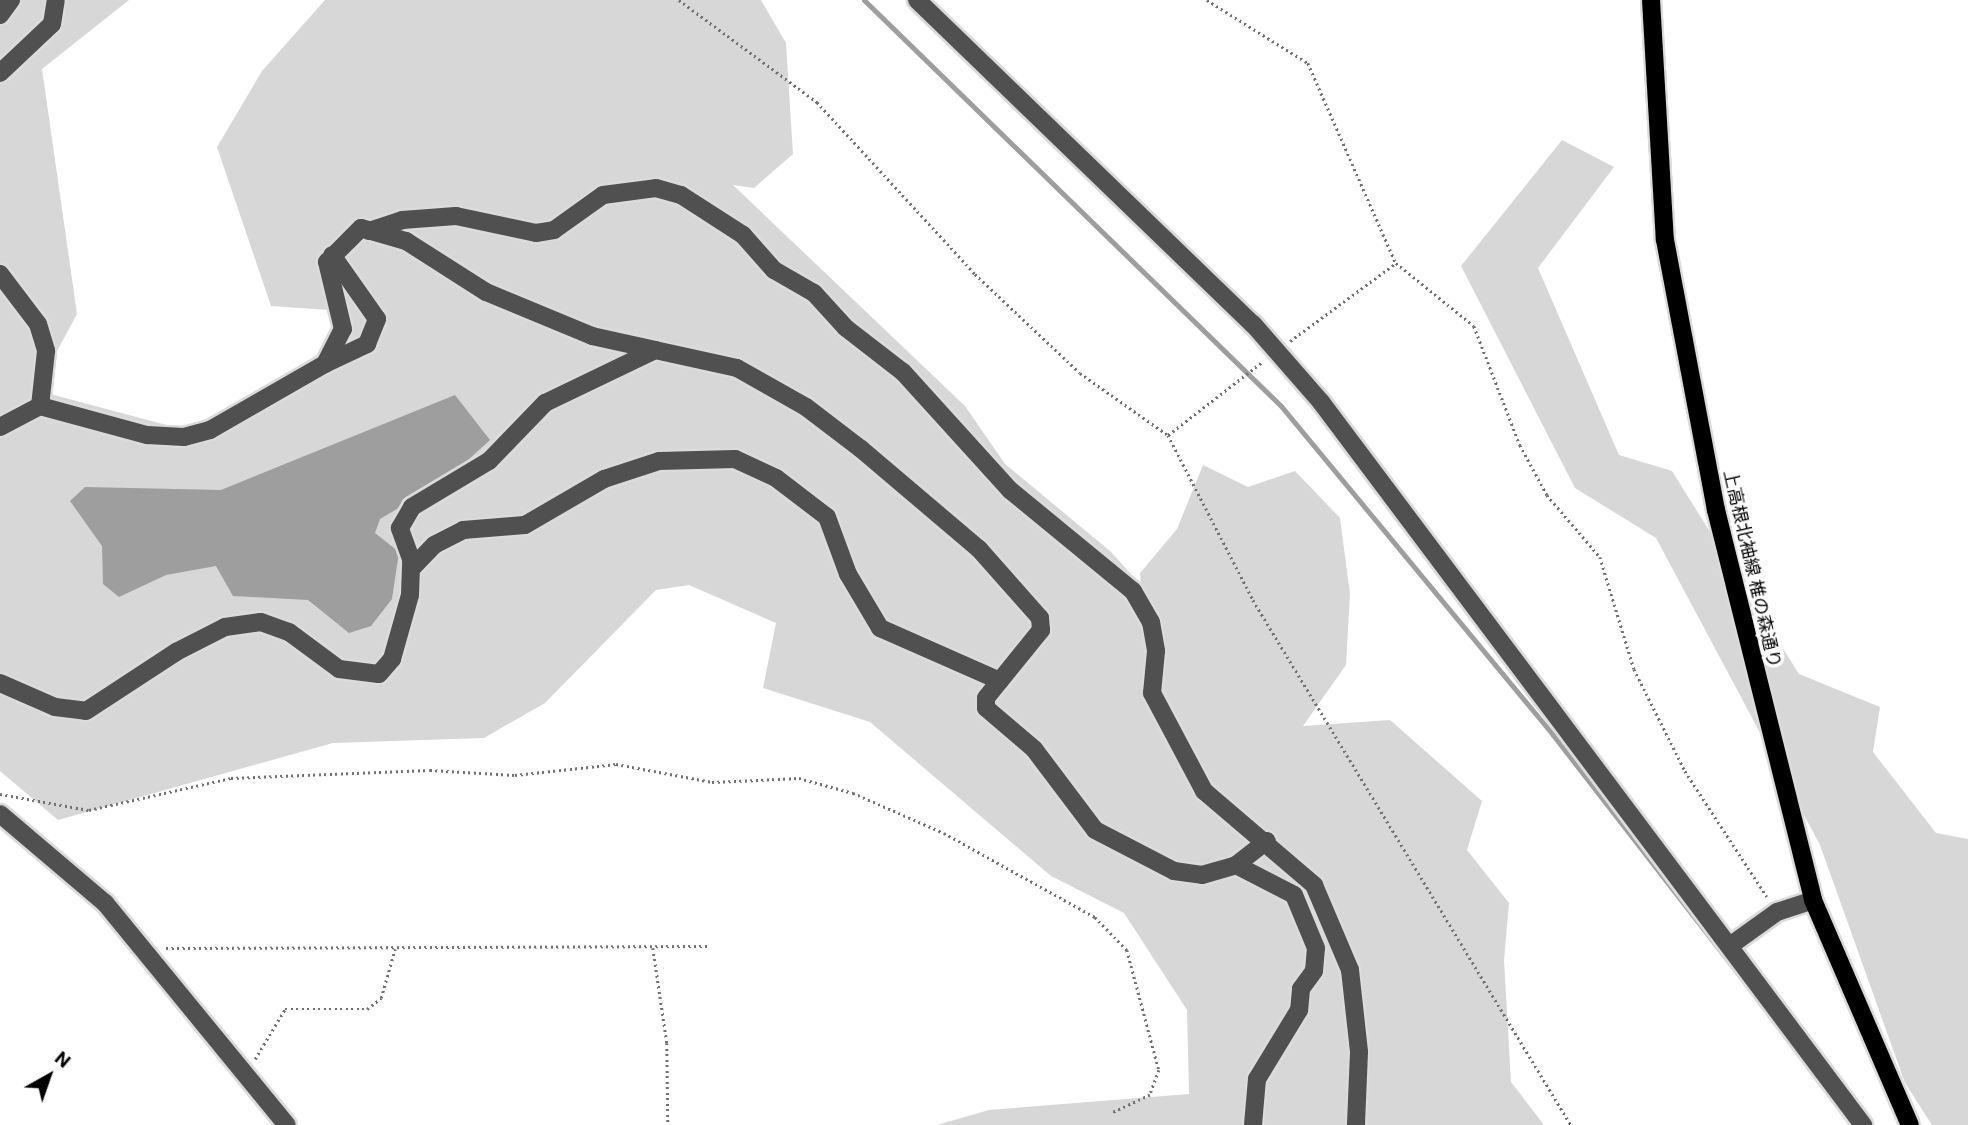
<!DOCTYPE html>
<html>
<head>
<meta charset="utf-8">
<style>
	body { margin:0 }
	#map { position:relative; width:1968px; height:1125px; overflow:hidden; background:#fff; font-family:Roboto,"Noto Sans JP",sans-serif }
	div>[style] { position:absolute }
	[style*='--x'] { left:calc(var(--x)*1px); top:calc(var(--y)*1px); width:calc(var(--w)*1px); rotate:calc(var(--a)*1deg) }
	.green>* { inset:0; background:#d7d7d7 }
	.water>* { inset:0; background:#9e9e9e }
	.stream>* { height:5px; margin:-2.5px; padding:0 2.5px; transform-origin:2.5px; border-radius:2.5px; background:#9e9e9e }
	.path>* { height:2.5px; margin-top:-1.25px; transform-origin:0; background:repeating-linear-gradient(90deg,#727272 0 2px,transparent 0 5.5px) }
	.roads { filter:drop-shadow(2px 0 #dbdbdb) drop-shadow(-2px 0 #dbdbdb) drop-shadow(0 2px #dbdbdb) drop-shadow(0 -2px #dbdbdb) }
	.minor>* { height:18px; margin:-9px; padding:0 9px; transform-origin:9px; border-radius:9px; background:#505050 }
	.major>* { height:18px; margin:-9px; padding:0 9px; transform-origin:9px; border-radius:9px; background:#000 }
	span { translate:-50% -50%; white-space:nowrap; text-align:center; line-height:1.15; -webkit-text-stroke:7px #fff; paint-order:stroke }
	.street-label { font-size:18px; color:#000 }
	.north { position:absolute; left:14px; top:1041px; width:70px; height:70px; -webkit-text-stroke:5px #fff; paint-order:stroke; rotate:40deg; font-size:19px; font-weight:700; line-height:28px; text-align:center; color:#000 }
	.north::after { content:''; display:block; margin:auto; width:24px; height:32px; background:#000; clip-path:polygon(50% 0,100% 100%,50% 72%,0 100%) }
</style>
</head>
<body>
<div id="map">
	<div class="green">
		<i style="clip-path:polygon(0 0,129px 0,42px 69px,77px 314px,28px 405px,50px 394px,189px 431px,317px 356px,333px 326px,329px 310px,271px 306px,217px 147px,262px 71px,325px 0,761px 0,786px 43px,793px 154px,754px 188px,733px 185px,965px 406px,1005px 464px,1110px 551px,1141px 585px,1140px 573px,1177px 529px,1203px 465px,1248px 487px,1295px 471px,1340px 518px,1350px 594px,1346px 665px,1303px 726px,1390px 720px,1482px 801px,1467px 850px,1509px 903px,1504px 960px,1511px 1082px,1544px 1125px,937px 1125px,989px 1110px,1189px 1094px,1187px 1010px,1124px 913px,1051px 876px,870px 722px,763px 688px,776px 623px,689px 585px,656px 590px,545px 703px,484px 738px,333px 743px,58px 820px,0 771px)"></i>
		<i style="clip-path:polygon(1562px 140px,1614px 167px,1538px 268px,1619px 455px,1672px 471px,1799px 674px,1880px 707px,1873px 752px,1936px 833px,1968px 839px,1968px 1125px,1932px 1125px,1905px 1083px,1820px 845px,1656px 538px,1575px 488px,1461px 266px)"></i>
	</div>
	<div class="water">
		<i style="clip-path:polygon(455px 395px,490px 440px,446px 480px,380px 519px,375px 533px,399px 552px,392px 599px,371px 626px,349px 633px,308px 600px,233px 596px,216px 566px,166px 575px,119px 597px,103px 584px,102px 546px,70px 501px,85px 487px,221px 490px)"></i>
	</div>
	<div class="stream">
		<i style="--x:864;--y:0;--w:582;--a:44.23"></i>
		<i style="--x:1281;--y:406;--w:427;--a:50.4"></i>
		<i style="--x:1553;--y:735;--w:329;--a:52.2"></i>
	</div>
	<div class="path">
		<i style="--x:679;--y:0;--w:172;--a:36.5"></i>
		<i style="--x:817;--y:102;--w:234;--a:47.4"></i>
		<i style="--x:975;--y:274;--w:144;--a:43.3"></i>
		<i style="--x:1080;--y:373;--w:108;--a:35.2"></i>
		<i style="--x:1168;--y:435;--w:186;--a:62.7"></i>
		<i style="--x:1253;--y:600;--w:614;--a:58.8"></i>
		<i style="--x:1207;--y:0;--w:119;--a:32"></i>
		<i style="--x:1308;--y:63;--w:219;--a:66.3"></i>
		<i style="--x:1396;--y:263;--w:100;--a:38.9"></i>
		<i style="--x:1474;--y:326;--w:128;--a:68.9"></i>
		<i style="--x:1520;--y:445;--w:57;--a:61.6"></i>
		<i style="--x:1547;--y:495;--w:82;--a:49.5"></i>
		<i style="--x:1600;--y:557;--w:117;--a:73.1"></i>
		<i style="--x:1634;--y:669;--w:114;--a:63.4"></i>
		<i style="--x:1685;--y:771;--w:150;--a:56.9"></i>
		<i style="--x:1290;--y:341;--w:132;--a:-36.3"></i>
		<i style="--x:1168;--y:435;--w:119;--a:-37.8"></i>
		<i style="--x:0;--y:794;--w:90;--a:10.2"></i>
		<i style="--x:89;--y:810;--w:146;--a:-12.7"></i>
		<i style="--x:231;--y:778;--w:199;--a:-2.3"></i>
		<i style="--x:430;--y:770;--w:85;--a:3.4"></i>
		<i style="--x:515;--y:775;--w:102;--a:-6.2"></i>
		<i style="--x:616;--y:764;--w:98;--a:10.6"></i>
		<i style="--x:712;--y:782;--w:87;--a:-2.6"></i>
		<i style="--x:799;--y:778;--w:56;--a:15.5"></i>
		<i style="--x:853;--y:793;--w:99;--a:23.7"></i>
		<i style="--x:944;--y:833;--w:173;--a:29.1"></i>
		<i style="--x:1095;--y:917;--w:46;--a:45.9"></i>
		<i style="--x:1127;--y:950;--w:124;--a:75.1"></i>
		<i style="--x:1159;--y:1070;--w:27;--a:110"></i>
		<i style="--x:1150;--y:1095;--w:42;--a:154.7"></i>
		<i style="--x:166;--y:948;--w:544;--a:-0.21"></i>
		<i style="--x:653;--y:948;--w:96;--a:81.6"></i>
		<i style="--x:667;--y:1043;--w:82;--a:89.3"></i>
		<i style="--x:255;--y:1059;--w:58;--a:-59"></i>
		<i style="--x:285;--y:1009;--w:82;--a:0"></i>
		<i style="--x:367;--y:1009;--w:18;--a:-38"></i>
		<i style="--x:381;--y:998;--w:51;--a:-74.1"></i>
	</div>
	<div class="roads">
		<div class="minor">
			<i style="--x:917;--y:0;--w:467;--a:44"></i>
			<i style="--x:1253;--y:324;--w:103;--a:48.9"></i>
			<i style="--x:1321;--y:402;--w:904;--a:53.14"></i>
			<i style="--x:0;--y:15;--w:19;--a:-54"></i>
			<i style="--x:0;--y:73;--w:71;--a:-43.3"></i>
			<i style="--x:52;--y:24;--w:24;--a:-81"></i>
			<i style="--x:369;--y:231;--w:35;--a:-18"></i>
			<i style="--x:402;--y:220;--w:54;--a:-4.2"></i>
			<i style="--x:456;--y:216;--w:82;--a:12"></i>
			<i style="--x:536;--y:233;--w:18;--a:-9"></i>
			<i style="--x:554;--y:230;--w:60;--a:-35.5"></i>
			<i style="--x:603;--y:195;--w:53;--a:-7.5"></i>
			<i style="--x:656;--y:188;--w:26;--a:16"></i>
			<i style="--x:681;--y:195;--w:74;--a:32.8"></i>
			<i style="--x:743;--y:235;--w:47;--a:48.5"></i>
			<i style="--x:774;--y:270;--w:46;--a:29.9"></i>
			<i style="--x:814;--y:293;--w:47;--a:47.6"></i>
			<i style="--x:846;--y:328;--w:72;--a:37.7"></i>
			<i style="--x:903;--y:372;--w:159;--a:47.8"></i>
			<i style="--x:1010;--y:490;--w:159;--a:39.4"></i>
			<i style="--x:1133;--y:591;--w:36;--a:60"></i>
			<i style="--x:1151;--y:622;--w:29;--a:80"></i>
			<i style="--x:1156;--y:651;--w:42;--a:95.4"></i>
			<i style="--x:1152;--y:693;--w:111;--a:62"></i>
			<i style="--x:1204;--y:791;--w:145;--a:40.5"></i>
			<i style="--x:1314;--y:885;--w:92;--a:67"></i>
			<i style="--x:1350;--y:970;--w:82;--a:83.7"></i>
			<i style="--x:1359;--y:1052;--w:73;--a:92.4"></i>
			<i style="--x:0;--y:274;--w:63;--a:52.8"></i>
			<i style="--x:38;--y:324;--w:28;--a:73"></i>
			<i style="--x:46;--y:351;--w:55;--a:96.2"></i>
			<i style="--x:325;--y:364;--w:47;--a:-25.5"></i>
			<i style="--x:367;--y:344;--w:27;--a:-68"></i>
			<i style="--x:377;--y:319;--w:78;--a:-125.1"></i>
			<i style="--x:0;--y:427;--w:45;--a:-27.7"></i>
			<i style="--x:40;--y:406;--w:111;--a:15.2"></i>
			<i style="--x:147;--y:435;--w:37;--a:3"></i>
			<i style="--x:184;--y:437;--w:27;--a:-15"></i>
			<i style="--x:210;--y:430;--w:133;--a:-29.9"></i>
			<i style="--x:325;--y:364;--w:39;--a:-63"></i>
			<i style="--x:343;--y:329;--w:69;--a:-103.4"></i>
			<i style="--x:327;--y:262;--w:48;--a:-45"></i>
			<i style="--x:361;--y:228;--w:47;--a:16.1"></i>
			<i style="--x:406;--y:241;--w:95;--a:32.5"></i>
			<i style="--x:486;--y:292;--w:115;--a:22.5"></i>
			<i style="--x:592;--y:336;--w:65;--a:12.5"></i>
			<i style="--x:411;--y:569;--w:33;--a:-46"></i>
			<i style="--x:434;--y:545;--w:33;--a:-27"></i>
			<i style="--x:463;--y:530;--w:62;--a:-4.6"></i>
			<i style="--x:525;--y:525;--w:91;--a:-30.2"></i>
			<i style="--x:604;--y:479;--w:58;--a:-18.1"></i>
			<i style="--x:659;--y:461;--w:76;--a:-1.5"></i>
			<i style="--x:735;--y:459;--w:45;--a:24.9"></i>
			<i style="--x:776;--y:478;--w:64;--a:37.4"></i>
			<i style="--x:827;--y:517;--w:61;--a:69.8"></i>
			<i style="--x:848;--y:574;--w:63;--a:59.3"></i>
			<i style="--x:880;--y:628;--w:131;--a:23.8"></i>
			<i style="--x:0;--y:683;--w:60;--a:23.6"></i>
			<i style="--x:55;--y:707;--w:31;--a:7"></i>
			<i style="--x:86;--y:711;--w:108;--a:-33.2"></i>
			<i style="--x:176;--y:652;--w:55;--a:-27"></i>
			<i style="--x:225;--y:627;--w:36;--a:-8"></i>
			<i style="--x:261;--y:622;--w:30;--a:20"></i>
			<i style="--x:289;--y:632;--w:62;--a:36.5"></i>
			<i style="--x:339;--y:669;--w:40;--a:7.1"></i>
			<i style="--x:379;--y:674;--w:20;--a:-49"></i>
			<i style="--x:392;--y:659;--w:66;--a:-74.3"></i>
			<i style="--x:410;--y:595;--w:36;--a:-88"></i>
			<i style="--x:411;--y:559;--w:33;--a:-110"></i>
			<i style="--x:400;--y:528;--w:24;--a:-60"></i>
			<i style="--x:412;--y:507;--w:90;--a:-30.9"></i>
			<i style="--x:489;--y:461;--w:81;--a:-46"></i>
			<i style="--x:545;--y:403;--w:122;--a:-25.7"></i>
			<i style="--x:655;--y:350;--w:84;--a:12.4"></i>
			<i style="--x:737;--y:368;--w:79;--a:29.5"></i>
			<i style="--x:806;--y:407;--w:69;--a:37.4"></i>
			<i style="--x:861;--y:449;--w:155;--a:40.3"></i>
			<i style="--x:979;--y:549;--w:92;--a:48.5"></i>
			<i style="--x:1040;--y:618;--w:12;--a:85"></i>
			<i style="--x:1041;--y:630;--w:87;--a:129"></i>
			<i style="--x:986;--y:698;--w:10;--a:90"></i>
			<i style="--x:986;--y:708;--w:63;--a:40.5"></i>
			<i style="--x:1034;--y:749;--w:101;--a:53"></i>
			<i style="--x:1095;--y:830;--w:89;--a:27.4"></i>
			<i style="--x:1174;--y:871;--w:28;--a:8"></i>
			<i style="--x:1202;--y:875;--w:35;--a:-16"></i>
			<i style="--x:1236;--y:865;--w:65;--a:27.3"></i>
			<i style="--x:1294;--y:895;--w:57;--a:67.5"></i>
			<i style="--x:1316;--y:948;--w:23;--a:95"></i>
			<i style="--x:1314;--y:971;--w:22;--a:126"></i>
			<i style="--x:1301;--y:989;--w:21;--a:95"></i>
			<i style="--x:1299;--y:1010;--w:81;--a:121.3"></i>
			<i style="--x:1257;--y:1079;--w:46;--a:95"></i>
			<i style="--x:0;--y:814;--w:138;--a:40.3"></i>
			<i style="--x:105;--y:903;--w:287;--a:50.7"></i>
			<i style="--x:1236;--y:865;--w:39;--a:-38"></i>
			<i style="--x:1731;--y:945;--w:57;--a:-35.7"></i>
			<i style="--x:1777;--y:912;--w:38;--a:-18"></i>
		</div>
		<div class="major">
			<i style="--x:1651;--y:0;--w:240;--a:86.7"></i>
			<i style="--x:1665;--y:240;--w:275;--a:79.3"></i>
			<i style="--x:1716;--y:510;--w:402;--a:76"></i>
			<i style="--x:1813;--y:900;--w:245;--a:66.7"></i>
		</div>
	</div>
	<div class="street-label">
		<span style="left:1752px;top:569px;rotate:77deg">上高根北袖線 椎の森通り</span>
	</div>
	<div class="north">N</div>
</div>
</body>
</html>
